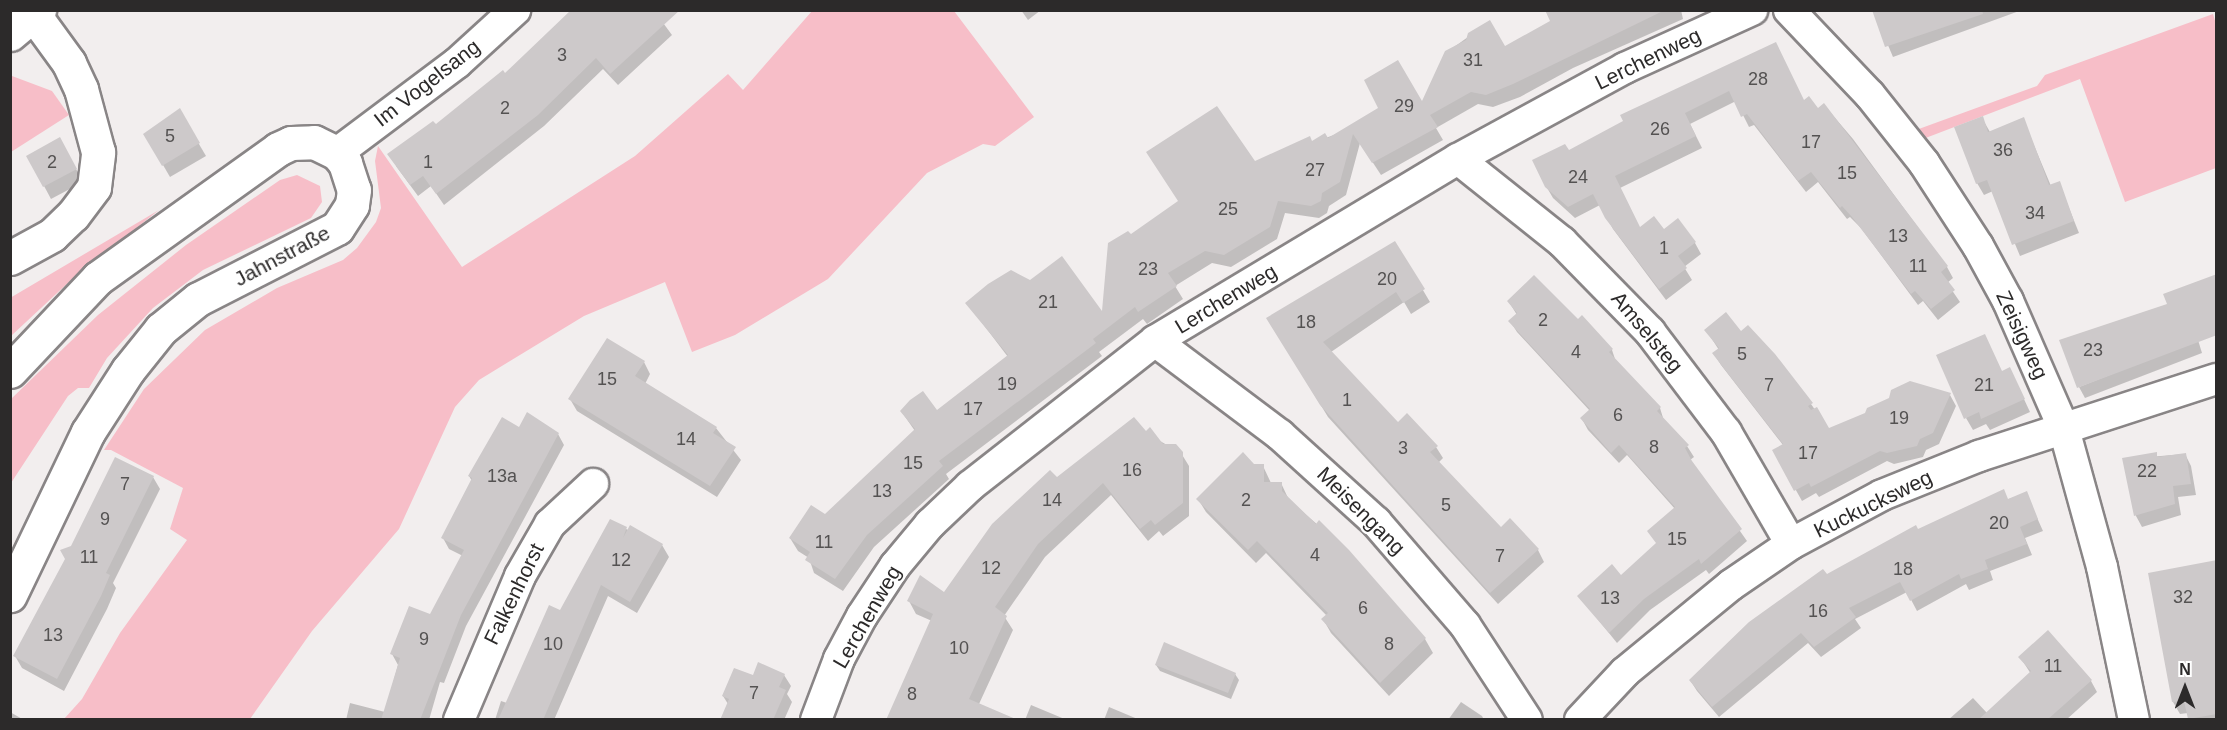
<!DOCTYPE html>
<html>
<head>
<meta charset="utf-8">
<style>
	body { margin:0 }
	#map { position:relative; width:2227px; height:730px; overflow:hidden; background:#f2eeee; font-family:Helvetica,sans-serif }
	div>[style] { position:absolute }
	[style*='--x'] { left:calc(var(--x)*1px); top:calc(var(--y)*1px); width:calc(var(--w)*1px); rotate:calc(var(--a)*1deg) }
	.green>* { inset:0; background:#f7bec8 }
	.shadow>* { inset:0; background:#0003 }
	.building>* { inset:0; background:#cdc9ca }
	.roads { filter:drop-shadow(2px 0 #898586) drop-shadow(-2px 0 #898586) drop-shadow(0 2px #898586) drop-shadow(0 -2px #898586) }
	.street>* { height:30px; margin:-15px; padding:0 15px; transform-origin:15px; border-radius:15px; background:#fff }
	.secondary>* { height:33px; margin:-16.5px; padding:0 16.5px; transform-origin:16.5px; border-radius:16.5px; background:#fff }
	span { translate:-50% -50%; white-space:nowrap; text-align:center; line-height:1.15; -webkit-text-stroke:4.5px #fff; paint-order:stroke }
	.number-label { font-size:18px; color:#545252 }
	.number-label span { -webkit-text-stroke-width:0 }
	.street-label { font-size:21px; color:#2c2a2a }
	.frame { position:absolute; inset:0; border:12px solid #2c2a2a; pointer-events:none }
	.north { position:absolute; left:2155px; top:658px; width:60px; height:60px; -webkit-text-stroke:4px #fff; paint-order:stroke; rotate:0deg; font-size:16px; font-weight:700; line-height:24px; text-align:center; color:#2c2a2a }
	.north::after { content:''; display:block; margin:auto; width:21px; height:27px; background:#2c2a2a; clip-path:polygon(50% 0,100% 100%,50% 72%,0 100%) }
</style>
</head>
<body>
<div id="map">
	<div class="green">
		<i style="clip-path:polygon(812px 11px,954px 11px,1034px 117px,995px 146px,983px 144px,927px 173px,828px 279px,735px 335px,692px 352px,665px 282px,584px 316px,479px 380px,455px 407px,399px 529px,312px 631px,250px 719px,64px 719px,82px 699px,120px 633px,187px 540px,170px 529px,183px 488px,111px 450px,104px 450px,144px 389px,205px 330px,277px 288px,343px 260px,357px 248px,376px 222px,381px 208px,375px 161px,378px 146px,462px 267px,635px 156px,728px 74px,743px 90px)"></i>
		<i style="clip-path:polygon(2213px 14px,2216px 24px,2216px 168px,2125px 202px,2080px 79px,1923px 139px,1916px 130px,2037px 86px,2045px 75px)"></i>
		<i style="clip-path:polygon(12px 76px,52px 91px,69px 115px,11px 152px)"></i>
		<i style="clip-path:polygon(297px 175px,320px 186px,322px 202px,311px 218px,203px 270px,153px 308px,107px 358px,89px 388px,78px 388px,68px 396px,11px 483px,11px 399px,98px 315px,186px 245px,280px 180px)"></i>
		<i style="clip-path:polygon(159px 210px,70px 281px,11px 336px,10px 298px)"></i>
	</div>
	<div class="shadow">
		<i style="clip-path:polygon(1021px 10px,1041px 10px,1028px 20px)"></i>
		<i style="clip-path:polygon(1556px 10px,1681px 10px,1683px 19px,1573px 68px,1520px 97px,1493px 107px,1478px 104px,1436px 128px,1443px 140px,1381px 175px,1360px 143px,1346px 195px,1329px 206px,1327px 213px,1319px 218px,1285px 213px,1277px 239px,1231px 267px,1212px 263px,1175px 286px,1183px 299px,1147px 324px,1143px 319px,1099px 352px,1102px 356px,946px 474px,949px 479px,874px 547px,843px 591px,814px 573px,809px 558px,798px 551px,790px 538px,825px 516px,915px 431px,901px 411px,937px 412px,1008px 357px,967px 303px,1103px 315px,1130px 236px,1254px 163px,1422px 104px,1447px 52px,1489px 22px,1505px 48px,1552px 21px)"></i>
		<i style="clip-path:polygon(1873px 10px,2022px 10px,1893px 57px)"></i>
		<i style="clip-path:polygon(658px 16px,672px 35px,618px 85px,603px 69px,544px 126px,444px 205px,431px 186px,418px 196px,396px 166px,436px 127px,505px 75px)"></i>
		<i style="clip-path:polygon(1775px 44px,1804px 102px,1818px 110px,1824px 105px,1853px 139px,1947px 267px,1953px 278px,1947px 283px,1960px 302px,1938px 320px,1923px 301px,1918px 305px,1861px 228px,1850px 217px,1847px 219px,1818px 182px,1806px 192px,1754px 125px,1749px 127px,1736px 101px,1690px 124px,1702px 148px,1620px 188px,1640px 229px,1664px 231px,1695px 243px,1701px 254px,1684px 267px,1692px 280px,1666px 300px,1613px 229px,1600px 205px,1575px 218px,1553px 198px,1546px 186px,1568px 152px)"></i>
		<i style="clip-path:polygon(179px 110px,206px 156px,170px 177px,145px 134px)"></i>
		<i style="clip-path:polygon(1982px 118px,1990px 132px,2023px 119px,2051px 186px,2059px 183px,2079px 233px,2020px 256px,1993px 191px,1984px 195px,1977px 183px)"></i>
		<i style="clip-path:polygon(67px 152px,83px 182px,51px 199px,28px 156px)"></i>
		<i style="clip-path:polygon(1395px 243px,1430px 302px,1411px 314px,1404px 302px,1331px 352px,1398px 424px,1436px 447px,1443px 458px,1438px 463px,1500px 530px,1538px 550px,1544px 562px,1498px 604px,1328px 417px,1275px 330px)"></i>
		<i style="clip-path:polygon(1509px 302px,1578px 321px,1612px 350px,1616px 362px,1660px 408px,1664px 421px,1687px 446px,1694px 457px,1690px 460px,1747px 541px,1709px 574px,1706px 570px,1650px 610px,1617px 643px,1579px 596px,1621px 577px,1657px 545px,1675px 509px,1627px 455px,1619px 463px,1588px 430px,1582px 419px,1590px 411px,1517px 332px,1510px 321px,1517px 315px)"></i>
		<i style="clip-path:polygon(1706px 330px,1741px 333px,1811px 404px,1829px 430px,1950px 395px,1956px 406px,1939px 444px,1926px 450px,1923px 457px,1894px 464px,1887px 461px,1819px 497px,1816px 493px,1802px 501px,1774px 451px,1783px 445px,1721px 365px,1714px 354px,1719px 350px)"></i>
		<i style="clip-path:polygon(2198px 340px,2202px 353px,2085px 398px,2079px 387px)"></i>
		<i style="clip-path:polygon(644px 362px,650px 374px,645px 384px,716px 428px,741px 460px,717px 497px,577px 411px,570px 399px)"></i>
		<i style="clip-path:polygon(2010px 369px,2030px 412px,1990px 430px,1986px 424px,1973px 430px,1966px 418px,2002px 372px)"></i>
		<i style="clip-path:polygon(519px 429px,558px 434px,564px 445px,466px 626px,444px 683px,440px 682px,429px 720px,346px 720px,350px 703px,385px 712px,398px 665px,392px 654px,431px 616px,463px 556px,449px 549px,443px 538px,472px 481px,469px 476px)"></i>
		<i style="clip-path:polygon(1146px 433px,1181px 453px,1189px 466px,1189px 516px,1163px 536px,1159px 531px,1148px 541px,1111px 495px,1045px 557px,1004px 616px,1013px 630px,979px 704px,887px 720px,932px 621px,916px 614px,909px 601px,944px 594px,1056px 479px)"></i>
		<i style="clip-path:polygon(2185px 454px,2191px 466px,2196px 495px,2178px 497px,2181px 515px,2142px 527px,2136px 516px,2124px 459px)"></i>
		<i style="clip-path:polygon(1254px 465px,1263px 466px,1271px 483px,1281px 483px,1289px 500px,1348px 551px,1425px 639px,1433px 653px,1389px 696px,1331px 633px,1323px 619px,1327px 616px,1266px 553px,1256px 563px,1206px 512px,1198px 499px)"></i>
		<i style="clip-path:polygon(153px 477px,160px 489px,113px 583px,116px 588px,107px 609px,64px 691px,22px 668px,15px 656px,72px 548px)"></i>
		<i style="clip-path:polygon(2026px 493px,2043px 531px,2025px 538px,2032px 555px,1990px 571px,1993px 580px,1969px 590px,1966px 584px,1917px 611px,1907px 592px,1855px 619px,1861px 628px,1821px 657px,1808px 643px,1719px 717px,1697px 691px,1690px 680px,1826px 576px,1918px 531px)"></i>
		<i style="clip-path:polygon(626px 529px,662px 545px,669px 557px,637px 613px,608px 596px,554px 720px,495px 720px,501px 701px,507px 703px,560px 612px)"></i>
		<i style="clip-path:polygon(2216px 562px,2216px 720px,2190px 720px,2188px 713px,2180px 714px,2173px 702px)"></i>
		<i style="clip-path:polygon(2020px 657px,2091px 681px,2097px 692px,2066px 720px,1948px 720px,1973px 698px,1987px 713px,2031px 674px)"></i>
		<i style="clip-path:polygon(1156px 665px,1235px 674px,1239px 680px,1231px 699px,1160px 671px)"></i>
		<i style="clip-path:polygon(784px 675px,791px 686px,787px 694px,792px 702px,784px 720px,726px 720px,728px 704px,723px 696px,753px 677px)"></i>
		<i style="clip-path:polygon(1461px 702px,1482px 716px,1484px 720px,1448px 720px)"></i>
		<i style="clip-path:polygon(1031px 705px,1067px 720px,1025px 720px)"></i>
		<i style="clip-path:polygon(1109px 707px,1140px 720px,1104px 720px)"></i>
		<i style="clip-path:polygon(10px 712px,24px 720px,10px 720px)"></i>
	</div>
	<div class="building">
		<i style="clip-path:polygon(571px 10px,680px 10px,610px 74px,596px 58px,538px 115px,436px 194px,423px 176px,410px 185px,387px 154px,433px 121px,436px 124px,503px 70px,505px 73px)"></i>
		<i style="clip-path:polygon(1545px 10px,1665px 10px,1513px 84px,1486px 95px,1471px 92px,1430px 115px,1438px 127px,1372px 163px,1353px 134px,1340px 182px,1322px 193px,1321px 201px,1311px 206px,1278px 201px,1270px 227px,1224px 255px,1205px 251px,1168px 273px,1177px 286px,1138px 312px,1135px 307px,1093px 339px,1096px 343px,939px 461px,943px 466px,867px 535px,835px 579px,805px 560px,810px 552px,789px 538px,811px 505px,825px 514px,915px 429px,900px 411px,910px 400px,923px 391px,937px 410px,1008px 355px,965px 303px,988px 284px,1011px 270px,1030px 280px,1062px 256px,1102px 311px,1108px 243px,1128px 231px,1131px 234px,1178px 201px,1146px 152px,1217px 106px,1255px 161px,1310px 136px,1312px 141px,1325px 133px,1328px 138px,1378px 108px,1364px 80px,1398px 60px,1422px 101px,1445px 51px,1466px 40px,1468px 33px,1490px 20px,1505px 46px,1550px 21px)"></i>
		<i style="clip-path:polygon(1872px 10px,1982px 10px,1983px 14px,1885px 47px)"></i>
		<i style="clip-path:polygon(1776px 42px,1804px 100px,1809px 96px,1818px 108px,1824px 103px,1948px 266px,1941px 272px,1955px 290px,1931px 309px,1915px 291px,1911px 294px,1852px 217px,1842px 206px,1840px 208px,1811px 172px,1798px 181px,1747px 114px,1741px 117px,1729px 91px,1685px 113px,1696px 136px,1615px 176px,1640px 227px,1654px 216px,1664px 229px,1678px 218px,1696px 242px,1678px 256px,1687px 268px,1659px 289px,1605px 218px,1593px 194px,1568px 207px,1545px 187px,1532px 160px,1565px 144px,1569px 150px,1623px 121px,1620px 115px)"></i>
		<i style="clip-path:polygon(180px 108px,200px 143px,162px 166px,143px 134px)"></i>
		<i style="clip-path:polygon(1983px 116px,1988px 132px,2024px 117px,2049px 185px,2060px 181px,2074px 221px,2012px 245px,1987px 180px,1976px 184px,1954px 127px)"></i>
		<i style="clip-path:polygon(60px 137px,77px 169px,43px 187px,26px 156px)"></i>
		<i style="clip-path:polygon(1395px 241px,1425px 289px,1403px 303px,1396px 292px,1323px 342px,1398px 422px,1407px 413px,1438px 446px,1430px 452px,1501px 527px,1510px 518px,1539px 549px,1490px 593px,1320px 405px,1266px 318px)"></i>
		<i style="clip-path:polygon(2217px 274px,2217px 335px,2077px 388px,2059px 340px,2167px 304px,2163px 294px)"></i>
		<i style="clip-path:polygon(1534px 275px,1578px 319px,1582px 315px,1613px 349px,1609px 352px,1661px 407px,1657px 411px,1689px 445px,1685px 448px,1692px 461px,1742px 529px,1701px 564px,1699px 559px,1644px 599px,1609px 633px,1577px 596px,1612px 564px,1621px 575px,1656px 543px,1647px 531px,1675px 507px,1619px 445px,1611px 453px,1580px 418px,1590px 409px,1508px 321px,1517px 313px,1507px 301px)"></i>
		<i style="clip-path:polygon(1726px 312px,1741px 331px,1748px 325px,1775px 354px,1813px 403px,1808px 406px,1811px 410px,1817px 407px,1829px 428px,1865px 413px,1867px 408px,1889px 398px,1891px 390px,1910px 381px,1951px 393px,1933px 433px,1920px 439px,1917px 446px,1887px 453px,1880px 451px,1811px 487px,1809px 483px,1794px 491px,1772px 450px,1783px 444px,1712px 353px,1719px 348px,1704px 330px)"></i>
		<i style="clip-path:polygon(1985px 334px,2002px 371px,2010px 367px,2025px 399px,1981px 419px,1979px 412px,1964px 419px,1936px 355px)"></i>
		<i style="clip-path:polygon(607px 338px,645px 361px,635px 376px,717px 427px,713px 433px,736px 447px,710px 486px,568px 399px)"></i>
		<i style="clip-path:polygon(527px 412px,559px 433px,461px 615px,420px 720px,381px 720px,400px 658px,390px 654px,409px 606px,430px 614px,464px 550px,441px 538px,472px 478px,468px 476px,502px 417px,519px 427px)"></i>
		<i style="clip-path:polygon(1134px 417px,1146px 431px,1150px 427px,1163px 444px,1176px 444px,1183px 452px,1183px 503px,1155px 525px,1151px 520px,1140px 529px,1103px 483px,1038px 544px,995px 607px,1007px 616px,969px 699px,1018px 720px,886px 720px,933px 614px,907px 601px,920px 575px,944px 592px,992px 524px,1050px 470px,1057px 477px)"></i>
		<i style="clip-path:polygon(1243px 452px,1254px 464px,1264px 464px,1264px 482px,1282px 482px,1282px 491px,1316px 524px,1319px 520px,1349px 550px,1426px 638px,1380px 683px,1321px 619px,1328px 613px,1257px 541px,1248px 550px,1196px 499px)"></i>
		<i style="clip-path:polygon(2157px 452px,2157px 457px,2186px 453px,2191px 484px,2173px 486px,2175px 504px,2134px 516px,2122px 458px)"></i>
		<i style="clip-path:polygon(115px 457px,154px 476px,106px 573px,110px 575px,101px 596px,57px 679px,13px 656px,65px 559px,60px 550px,71px 546px)"></i>
		<i style="clip-path:polygon(2004px 489px,2008px 499px,2027px 491px,2038px 519px,2020px 527px,2027px 544px,1985px 560px,1988px 569px,1961px 579px,1959px 574px,1910px 601px,1900px 582px,1849px 608px,1856px 617px,1814px 647px,1801px 633px,1712px 707px,1689px 680px,1749px 622px,1823px 569px,1827px 574px,1916px 525px,1918px 529px)"></i>
		<i style="clip-path:polygon(610px 519px,627px 527px,623px 538px,630px 525px,663px 544px,630px 602px,601px 585px,543px 720px,498px 720px,549px 605px,560px 610px)"></i>
		<i style="clip-path:polygon(2217px 560px,2217px 714px,2188px 719px,2184px 701px,2172px 702px,2148px 573px)"></i>
		<i style="clip-path:polygon(2048px 630px,2092px 680px,2047px 720px,1978px 720px,2031px 671px,2018px 657px)"></i>
		<i style="clip-path:polygon(1164px 642px,1236px 673px,1228px 693px,1155px 665px)"></i>
		<i style="clip-path:polygon(758px 662px,785px 674px,779px 687px,786px 690px,773px 720px,720px 720px,729px 699px,722px 696px,734px 668px,753px 675px)"></i>
	</div>
	<div class="roads">
		<div class="street">
			<i style="--x:1789;--y:10;--w:117;--a:46.4"></i>
			<i style="--x:1870;--y:95;--w:87;--a:51.5"></i>
			<i style="--x:1924;--y:163;--w:99;--a:57"></i>
			<i style="--x:1978;--y:246;--w:63;--a:61.4"></i>
			<i style="--x:2008;--y:301;--w:140;--a:66.4"></i>
			<i style="--x:2064;--y:429;--w:143;--a:74.6"></i>
			<i style="--x:2102;--y:567;--w:156;--a:78.2"></i>
			<i style="--x:337;--y:153;--w:150;--a:-36.9"></i>
			<i style="--x:457;--y:63;--w:79;--a:-42.4"></i>
			<i style="--x:1458;--y:159;--w:133;--a:38.6"></i>
			<i style="--x:1562;--y:242;--w:126;--a:45.6"></i>
			<i style="--x:1650;--y:332;--w:126;--a:52.8"></i>
			<i style="--x:1726;--y:432;--w:129;--a:59.9"></i>
			<i style="--x:1155;--y:341;--w:156;--a:36.9"></i>
			<i style="--x:1280;--y:435;--w:130;--a:42.2"></i>
			<i style="--x:1376;--y:522;--w:136;--a:49.2"></i>
			<i style="--x:1465;--y:625;--w:113;--a:56.9"></i>
			<i style="--x:459;--y:720;--w:156;--a:-67"></i>
			<i style="--x:520;--y:576;--w:60;--a:-60"></i>
			<i style="--x:550;--y:524;--w:59;--a:-42.9"></i>
			<i style="--x:816;--y:720;--w:65;--a:-69.3"></i>
			<i style="--x:839;--y:659;--w:49;--a:-61.9"></i>
			<i style="--x:862;--y:616;--w:60;--a:-56.6"></i>
			<i style="--x:895;--y:566;--w:55;--a:-50.2"></i>
			<i style="--x:930;--y:524;--w:55;--a:-43.5"></i>
			<i style="--x:970;--y:486;--w:235;--a:-38.1"></i>
			<i style="--x:1155;--y:341;--w:353;--a:-31"></i>
			<i style="--x:1458;--y:159;--w:190;--a:-28.6"></i>
			<i style="--x:1625;--y:68;--w:140;--a:-24.5"></i>
			<i style="--x:1580;--y:720;--w:66;--a:-46.8"></i>
			<i style="--x:1625;--y:672;--w:137;--a:-39.4"></i>
			<i style="--x:1731;--y:585;--w:73;--a:-34.3"></i>
			<i style="--x:1791;--y:544;--w:103;--a:-28.3"></i>
			<i style="--x:1882;--y:495;--w:105;--a:-21.9"></i>
			<i style="--x:1979;--y:456;--w:249;--a:-18"></i>
		</div>
		<div class="secondary">
			<i style="--x:10;--y:34;--w:38;--a:-40"></i>
			<i style="--x:10;--y:258;--w:48;--a:-28.7"></i>
			<i style="--x:52;--y:235;--w:29;--a:-44"></i>
			<i style="--x:73;--y:215;--w:35;--a:-53"></i>
			<i style="--x:94;--y:187;--w:35;--a:-83"></i>
			<i style="--x:98;--y:152;--w:65;--a:-105.1"></i>
			<i style="--x:81;--y:89;--w:29;--a:-115"></i>
			<i style="--x:69;--y:63;--w:59;--a:-126.1"></i>
			<i style="--x:10;--y:371;--w:128;--a:-46.6"></i>
			<i style="--x:98;--y:278;--w:221;--a:-35.6"></i>
			<i style="--x:278;--y:149;--w:14;--a:-25"></i>
			<i style="--x:291;--y:143;--w:23;--a:-2"></i>
			<i style="--x:314;--y:142;--w:25;--a:26"></i>
			<i style="--x:337;--y:153;--w:13;--a:51"></i>
			<i style="--x:345;--y:163;--w:28;--a:72"></i>
			<i style="--x:354;--y:190;--w:15;--a:98"></i>
			<i style="--x:352;--y:205;--w:27;--a:123"></i>
			<i style="--x:337;--y:228;--w:156;--a:152.9"></i>
			<i style="--x:198;--y:299;--w:48;--a:141"></i>
			<i style="--x:161;--y:329;--w:53;--a:128.8"></i>
			<i style="--x:128;--y:370;--w:74;--a:122.8"></i>
			<i style="--x:88;--y:432;--w:181;--a:115.6"></i>
		</div>
	</div>
	<div class="number-label">
		<span style="left:562px;top:55px">3</span>
		<span style="left:1473px;top:60px">31</span>
		<span style="left:1758px;top:79px">28</span>
		<span style="left:1404px;top:106px">29</span>
		<span style="left:505px;top:108px">2</span>
		<span style="left:1660px;top:129px">26</span>
		<span style="left:170px;top:136px">5</span>
		<span style="left:1811px;top:142px">17</span>
		<span style="left:2003px;top:150px">36</span>
		<span style="left:52px;top:162px">2</span>
		<span style="left:428px;top:162px">1</span>
		<span style="left:1315px;top:170px">27</span>
		<span style="left:1847px;top:173px">15</span>
		<span style="left:1578px;top:177px">24</span>
		<span style="left:1228px;top:209px">25</span>
		<span style="left:2035px;top:213px">34</span>
		<span style="left:1898px;top:236px">13</span>
		<span style="left:1664px;top:248px">1</span>
		<span style="left:1918px;top:266px">11</span>
		<span style="left:1148px;top:269px">23</span>
		<span style="left:1387px;top:279px">20</span>
		<span style="left:1048px;top:302px">21</span>
		<span style="left:1543px;top:320px">2</span>
		<span style="left:1306px;top:322px">18</span>
		<span style="left:2093px;top:350px">23</span>
		<span style="left:1576px;top:352px">4</span>
		<span style="left:1742px;top:354px">5</span>
		<span style="left:607px;top:379px">15</span>
		<span style="left:1007px;top:384px">19</span>
		<span style="left:1769px;top:385px">7</span>
		<span style="left:1984px;top:385px">21</span>
		<span style="left:1347px;top:400px">1</span>
		<span style="left:973px;top:409px">17</span>
		<span style="left:1618px;top:415px">6</span>
		<span style="left:1899px;top:418px">19</span>
		<span style="left:686px;top:439px">14</span>
		<span style="left:1654px;top:447px">8</span>
		<span style="left:1403px;top:448px">3</span>
		<span style="left:1808px;top:453px">17</span>
		<span style="left:913px;top:463px">15</span>
		<span style="left:1132px;top:470px">16</span>
		<span style="left:2147px;top:471px">22</span>
		<span style="left:502px;top:476px">13a</span>
		<span style="left:125px;top:484px">7</span>
		<span style="left:882px;top:491px">13</span>
		<span style="left:1052px;top:500px">14</span>
		<span style="left:1246px;top:500px">2</span>
		<span style="left:1446px;top:505px">5</span>
		<span style="left:105px;top:519px">9</span>
		<span style="left:1999px;top:523px">20</span>
		<span style="left:1677px;top:539px">15</span>
		<span style="left:824px;top:542px">11</span>
		<span style="left:1315px;top:555px">4</span>
		<span style="left:1500px;top:556px">7</span>
		<span style="left:89px;top:557px">11</span>
		<span style="left:621px;top:560px">12</span>
		<span style="left:991px;top:568px">12</span>
		<span style="left:1903px;top:569px">18</span>
		<span style="left:2183px;top:597px">32</span>
		<span style="left:1610px;top:598px">13</span>
		<span style="left:1363px;top:608px">6</span>
		<span style="left:1818px;top:611px">16</span>
		<span style="left:53px;top:635px">13</span>
		<span style="left:424px;top:639px">9</span>
		<span style="left:553px;top:644px">10</span>
		<span style="left:1389px;top:644px">8</span>
		<span style="left:959px;top:648px">10</span>
		<span style="left:2053px;top:666px">11</span>
		<span style="left:754px;top:693px">7</span>
		<span style="left:912px;top:694px">8</span>
	</div>
	<div class="street-label">
		<span style="left:1648px;top:59px;rotate:-26deg">Lerchenweg</span>
		<span style="left:427px;top:83px;rotate:-38deg">Im Vogelsang</span>
		<span style="left:282px;top:256px;rotate:-28deg">Jahnstraße</span>
		<span style="left:1226px;top:299px;rotate:-31deg">Lerchenweg</span>
		<span style="left:1647px;top:332px;rotate:50deg">Amselsteg</span>
		<span style="left:2022px;top:335px;rotate:65deg">Zeisigweg</span>
		<span style="left:1873px;top:504px;rotate:-26deg">Kuckucksweg</span>
		<span style="left:1361px;top:511px;rotate:45deg">Meisengang</span>
		<span style="left:514px;top:594px;rotate:-64deg">Falkenhorst</span>
		<span style="left:867px;top:617px;rotate:-60deg">Lerchenweg</span>
	</div>
	<div class="frame"></div>
	<div class="north">N</div>
</div>
</body>
</html>
